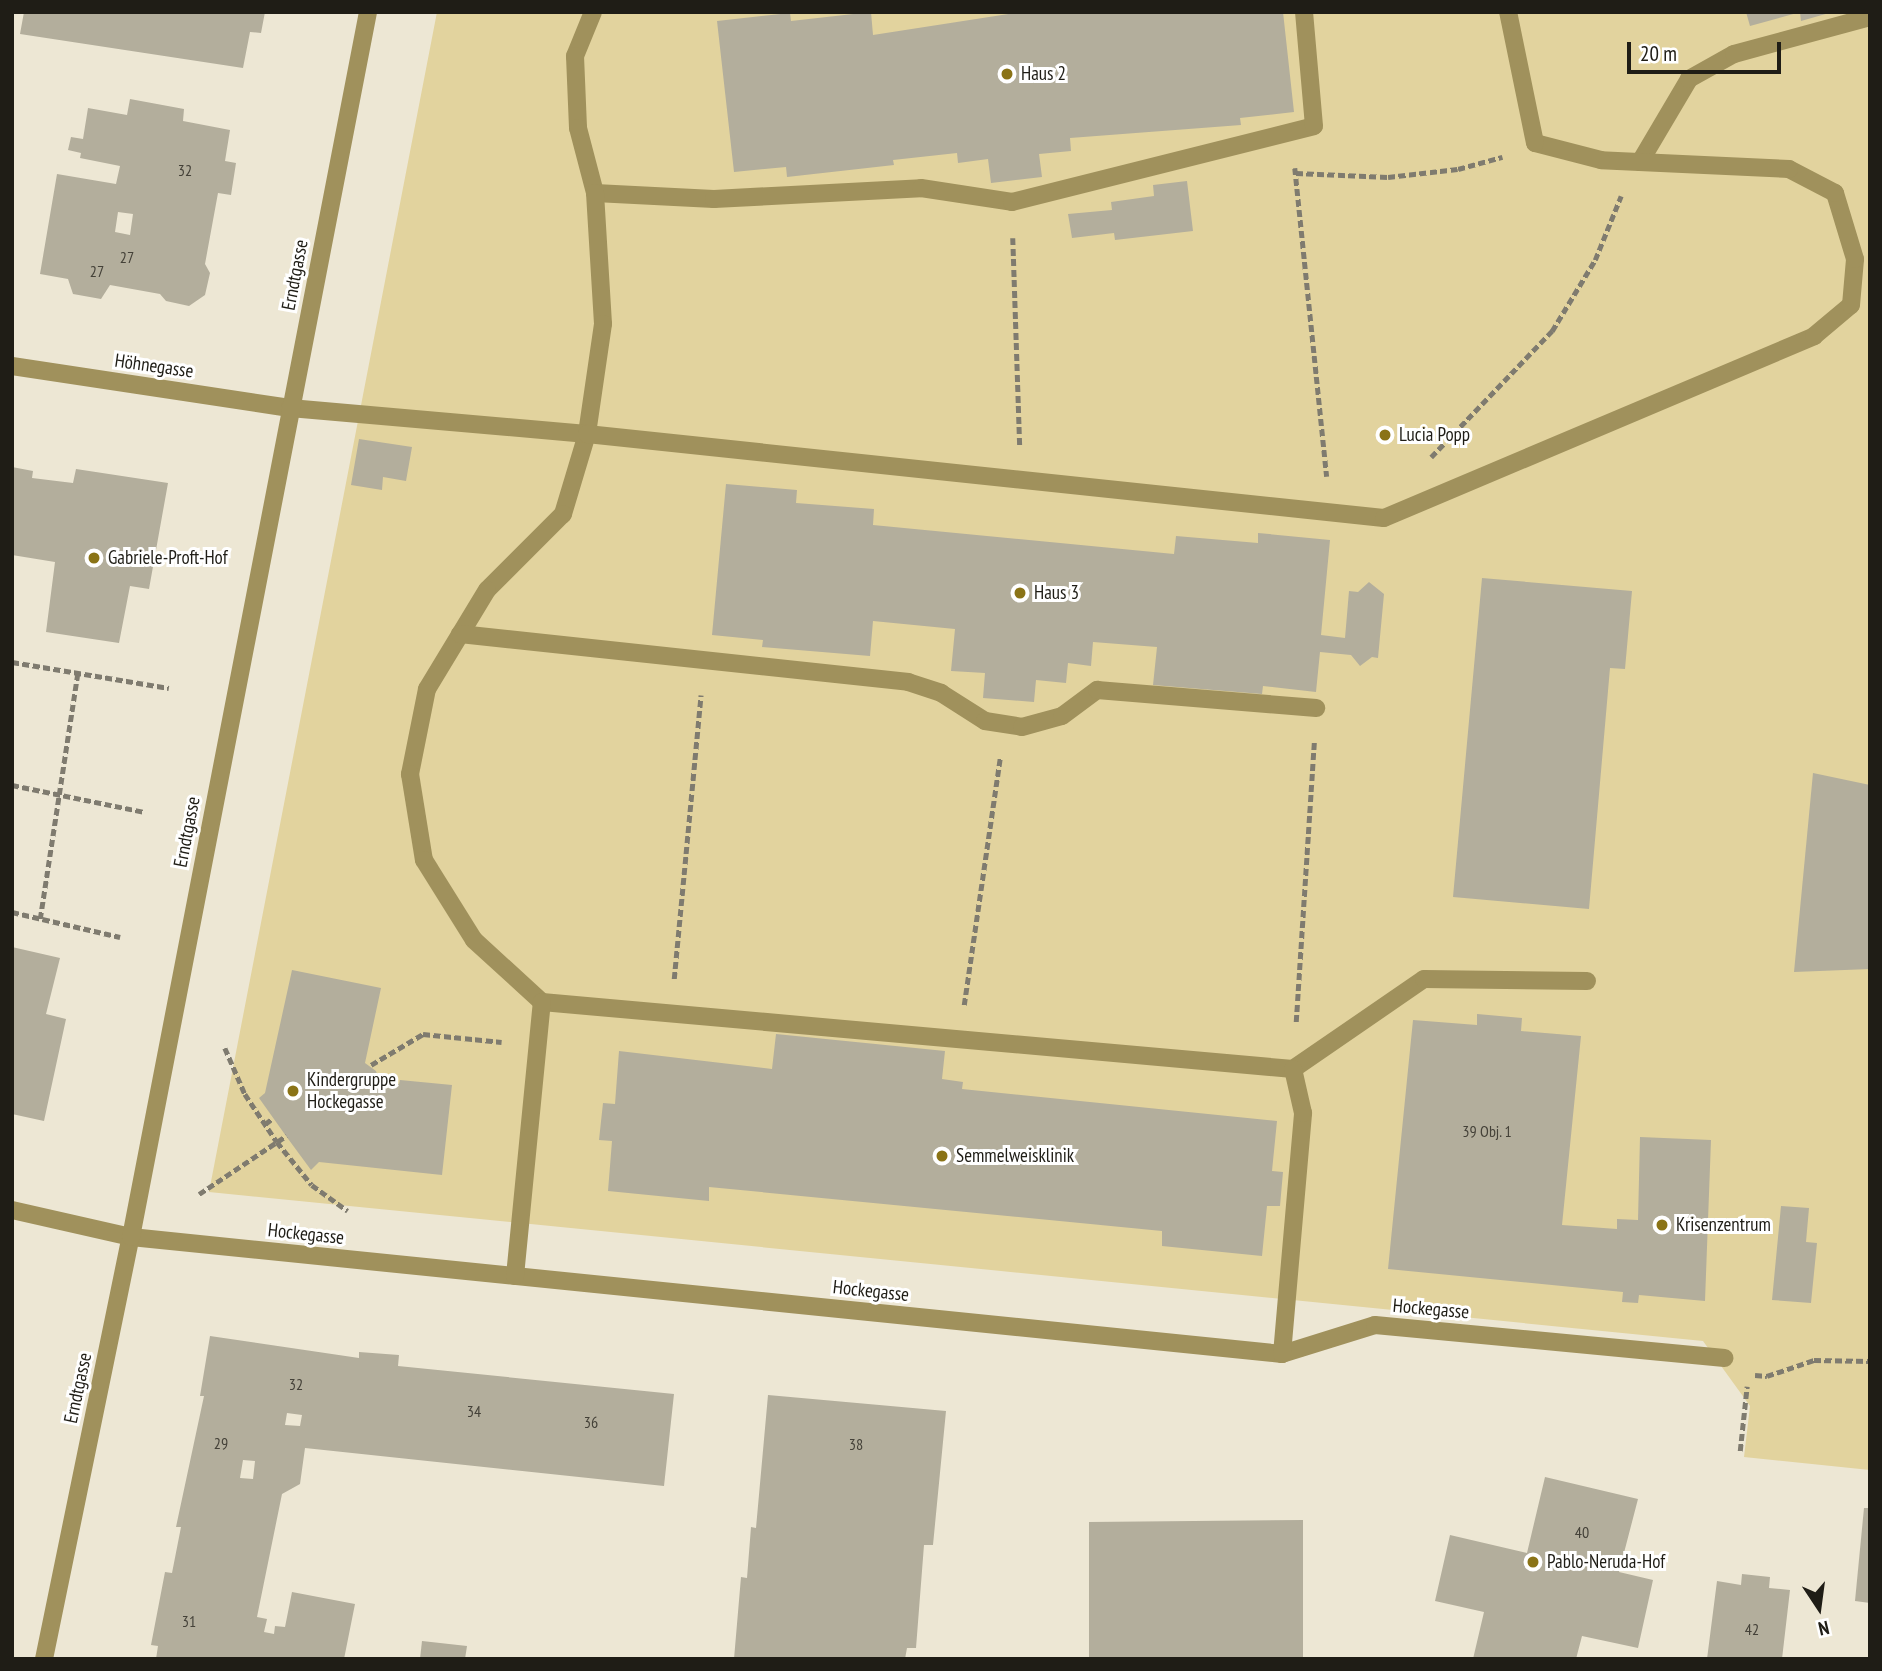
<!DOCTYPE html>
<html>
<head>
<meta charset="utf-8">
<style>
	body { margin:0 }
	#map { position:relative; width:1882px; height:1671px; overflow:hidden; background:#ede7d4; font-family:"PT Sans Narrow",sans-serif }
	div>[style] { position:absolute }
	[style*='--x'] { left:calc(var(--x)*1px); top:calc(var(--y)*1px); width:calc(var(--w)*1px); rotate:calc(var(--a)*1deg) }
	.green>* { inset:0; background:#e2d39e }
	.building>* { inset:0; background:#b3ae9c }
	.path>* { height:4.5px; margin-top:-2.25px; transform-origin:0; background:repeating-linear-gradient(90deg,#7f7b6f 0 7px,transparent 0 10.5px) }
	.minor>* { height:18px; margin:-9px; padding:0 9px; transform-origin:9px; border-radius:9px; background:#a0915c }
	.dots>* { width:19px; height:19px; translate:-50% -50%; box-sizing:border-box; border:4px solid #fff; border-radius:50% }
	span { translate:-50% -50%; white-space:nowrap; text-align:center; line-height:1.15; -webkit-text-stroke:6px #fff; paint-order:stroke }
	.number-label { font-size:16px; color:#444138 }
	.number-label span { -webkit-text-stroke-width:0 }
	.poi-label { font-size:19px; color:#1f1d16 }
	.left { translate:0 -50%; text-align:left }
	.street-label { font-size:19px; color:#1f1d16 }
	.frame { position:absolute; inset:0; border:14px solid #1f1d16; pointer-events:none }
	.north { position:absolute; left:1784px; top:1573px; width:70px; height:70px; -webkit-text-stroke:5px #fff; paint-order:stroke; rotate:167deg; font-size:19px; font-weight:700; line-height:28px; text-align:center; color:#1f1d16 }
	.north::after { content:''; display:block; margin:auto; width:24px; height:32px; background:#1f1d16; clip-path:polygon(50% 0,100% 100%,50% 72%,0 100%) }
	.scale { position:absolute; left:1627px; top:42px; width:154px; height:32px; box-sizing:border-box; border:4px solid #1f1d16; border-top:0; padding-left:9px; font-size:21px; line-height:24px; white-space:nowrap; color:#1f1d16; -webkit-text-stroke:5px #fff; paint-order:stroke }
</style>
</head>
<body>
<div id="map">
	<div class="green">
		<i style="clip-path:polygon(437px 12px,1870px 12px,1870px 1470px,1744px 1457px,1750px 1406px,1703px 1341px,209px 1192px)"></i>
	</div>
	<div class="building">
		<i style="clip-path:polygon(24px 12px,265px 12px,261px 33px,250px 32px,243px 68px,20px 34px)"></i>
		<i style="clip-path:polygon(871px 12px,873px 35px,1022px 12px,1283px 12px,1294px 112px,1240px 118px,1241px 125px,1070px 138px,1071px 151px,1039px 154px,1042px 177px,991px 183px,988px 159px,958px 163px,957px 153px,893px 160px,894px 165px,787px 177px,786px 167px,734px 172px,717px 21px,790px 13px,791px 21px)"></i>
		<i style="clip-path:polygon(1746px 12px,1797px 12px,1797px 13px,1750px 26px)"></i>
		<i style="clip-path:polygon(1800px 12px,1828px 12px,1829px 13px,1801px 21px)"></i>
		<i style="clip-path:polygon(evenodd,130px 99px,184px 109px,183px 121px,230px 130px,225px 161px,236px 163px,231px 195px,218px 193px,205px 264px,210px 273px,205px 295px,189px 306px,166px 301px,160px 294px,110px 285px,101px 299px,73px 294px,68px 279px,40px 274px,57px 174px,116px 184px,120px 166px,80px 158px,81px 153px,68px 150px,71px 137px,83px 139px,88px 108px,127px 115px,130px 99px,118px 212px,133px 214px,130px 235px,115px 232px,118px 212px)"></i>
		<i style="clip-path:polygon(1187px 181px,1193px 231px,1115px 240px,1114px 233px,1072px 238px,1068px 214px,1112px 210px,1111px 202px,1154px 196px,1153px 185px)"></i>
		<i style="clip-path:polygon(359px 439px,412px 447px,406px 481px,383px 477px,382px 490px,351px 485px)"></i>
		<i style="clip-path:polygon(12px 467px,33px 471px,32px 478px,73px 483px,76px 469px,168px 483px,149px 589px,130px 586px,119px 643px,46px 632px,55px 562px,12px 555px)"></i>
		<i style="clip-path:polygon(726px 484px,797px 490px,796px 503px,874px 509px,873px 525px,1174px 554px,1176px 536px,1258px 543px,1258px 533px,1330px 540px,1321px 635px,1345px 638px,1349px 591px,1358px 592px,1369px 582px,1384px 594px,1378px 658px,1372px 657px,1360px 666px,1351px 655px,1320px 652px,1316px 692px,1263px 686px,1262px 694px,1153px 685px,1157px 647px,1093px 642px,1091px 666px,1068px 663px,1066px 683px,1036px 680px,1034px 702px,983px 698px,985px 673px,951px 671px,955px 629px,873px 621px,870px 656px,762px 647px,763px 640px,712px 635px)"></i>
		<i style="clip-path:polygon(1482px 578px,1632px 591px,1625px 669px,1610px 668px,1589px 909px,1453px 897px)"></i>
		<i style="clip-path:polygon(1813px 773px,1870px 785px,1870px 969px,1794px 972px)"></i>
		<i style="clip-path:polygon(12px 947px,60px 958px,46px 1014px,66px 1019px,44px 1121px,12px 1114px)"></i>
		<i style="clip-path:polygon(292px 970px,381px 988px,365px 1063px,376px 1071px,380px 1083px,399px 1084px,400px 1080px,452px 1085px,442px 1175px,319px 1162px,311px 1170px,286px 1136px,259px 1098px,265px 1093px)"></i>
		<i style="clip-path:polygon(1477px 1014px,1522px 1018px,1521px 1031px,1581px 1036px,1562px 1225px,1617px 1229px,1617px 1219px,1638px 1220px,1640px 1137px,1711px 1140px,1705px 1301px,1639px 1295px,1638px 1303px,1622px 1302px,1623px 1292px,1388px 1269px,1413px 1020px,1477px 1025px)"></i>
		<i style="clip-path:polygon(776px 1034px,945px 1051px,942px 1079px,963px 1082px,962px 1089px,1277px 1121px,1272px 1171px,1283px 1172px,1280px 1206px,1267px 1206px,1262px 1256px,1162px 1246px,1162px 1231px,709px 1187px,709px 1201px,608px 1191px,612px 1141px,599px 1140px,603px 1103px,615px 1104px,619px 1051px,772px 1069px)"></i>
		<i style="clip-path:polygon(1781px 1206px,1809px 1208px,1806px 1242px,1817px 1243px,1811px 1303px,1772px 1300px)"></i>
		<i style="clip-path:polygon(evenodd,210px 1336px,359px 1358px,359px 1352px,399px 1355px,398px 1366px,674px 1394px,664px 1486px,305px 1448px,300px 1484px,282px 1494px,257px 1617px,267px 1619px,264px 1632px,274px 1634px,275px 1626px,285px 1627px,292px 1592px,355px 1604px,344px 1659px,156px 1659px,158px 1646px,151px 1645px,165px 1572px,172px 1573px,181px 1527px,176px 1527px,204px 1396px,200px 1396px,210px 1336px,287px 1413px,302px 1415px,300px 1426px,285px 1425px,287px 1413px,210px 1336px,243px 1460px,255px 1461px,253px 1479px,240px 1478px,243px 1460px)"></i>
		<i style="clip-path:polygon(768px 1395px,946px 1411px,933px 1545px,924px 1545px,916px 1648px,907px 1648px,905px 1659px,734px 1659px,741px 1577px,747px 1578px,751px 1527px,756px 1528px)"></i>
		<i style="clip-path:polygon(1545px 1477px,1638px 1499px,1619px 1572px,1653px 1580px,1638px 1648px,1582px 1636px,1576px 1659px,1473px 1659px,1484px 1612px,1435px 1601px,1450px 1535px,1527px 1553px)"></i>
		<i style="clip-path:polygon(1864px 1508px,1870px 1508px,1870px 1603px,1855px 1601px)"></i>
		<i style="clip-path:polygon(1303px 1520px,1303px 1659px,1089px 1659px,1089px 1522px)"></i>
		<i style="clip-path:polygon(1742px 1574px,1770px 1577px,1769px 1588px,1790px 1590px,1782px 1659px,1707px 1659px,1717px 1581px,1741px 1585px)"></i>
		<i style="clip-path:polygon(422px 1641px,467px 1646px,465px 1659px,420px 1659px)"></i>
	</div>
	<div class="path">
		<i style="--x:1295;--y:168;--w:310;--a:84.1"></i>
		<i style="--x:1296;--y:173;--w:92;--a:2.5"></i>
		<i style="--x:1388;--y:177;--w:70;--a:-6.5"></i>
		<i style="--x:1458;--y:169;--w:46;--a:-15.3"></i>
		<i style="--x:1013;--y:238;--w:208;--a:88.1"></i>
		<i style="--x:1431;--y:457;--w:175;--a:-46.2"></i>
		<i style="--x:1552;--y:331;--w:83;--a:-58.8"></i>
		<i style="--x:1595;--y:260;--w:69;--a:-67.9"></i>
		<i style="--x:12;--y:662;--w:159;--a:9.4"></i>
		<i style="--x:12;--y:785;--w:136;--a:11.5"></i>
		<i style="--x:12;--y:912;--w:111;--a:13"></i>
		<i style="--x:40;--y:919;--w:250;--a:-81.3"></i>
		<i style="--x:674;--y:979;--w:285;--a:-84.6"></i>
		<i style="--x:964;--y:1005;--w:251;--a:-81.7"></i>
		<i style="--x:1296;--y:1022;--w:282;--a:-86.3"></i>
		<i style="--x:225;--y:1048;--w:50;--a:66.5"></i>
		<i style="--x:245;--y:1094;--w:58;--a:56.3"></i>
		<i style="--x:277;--y:1142;--w:55;--a:50.9"></i>
		<i style="--x:312;--y:1185;--w:44;--a:35.8"></i>
		<i style="--x:371;--y:1065;--w:61;--a:-30.8"></i>
		<i style="--x:423;--y:1034;--w:79;--a:5.8"></i>
		<i style="--x:265;--y:1124;--w:10;--a:-37"></i>
		<i style="--x:199;--y:1194;--w:105;--a:-33.7"></i>
		<i style="--x:1755;--y:1375;--w:12;--a:5"></i>
		<i style="--x:1767;--y:1376;--w:50;--a:-18.8"></i>
		<i style="--x:1814;--y:1360;--w:56;--a:1"></i>
		<i style="--x:1740;--y:1451;--w:65;--a:-83.9"></i>
	</div>
	<div class="minor">
		<i style="--x:593;--y:12;--w:48;--a:112.2"></i>
		<i style="--x:575;--y:56;--w:72;--a:87.6"></i>
		<i style="--x:578;--y:128;--w:67;--a:75.3"></i>
		<i style="--x:595;--y:193;--w:119;--a:2.9"></i>
		<i style="--x:714;--y:199;--w:207;--a:-3"></i>
		<i style="--x:921;--y:188;--w:92;--a:8.7"></i>
		<i style="--x:1012;--y:202;--w:311;--a:-14.1"></i>
		<i style="--x:1314;--y:126;--w:114;--a:-95"></i>
		<i style="--x:1640;--y:162;--w:96;--a:-59.4"></i>
		<i style="--x:1689;--y:79;--w:51;--a:-29.1"></i>
		<i style="--x:1734;--y:54;--w:141;--a:-15.2"></i>
		<i style="--x:595;--y:193;--w:131;--a:86.5"></i>
		<i style="--x:603;--y:324;--w:111;--a:98.3"></i>
		<i style="--x:587;--y:434;--w:84;--a:106.7"></i>
		<i style="--x:563;--y:514;--w:107;--a:135"></i>
		<i style="--x:487;--y:590;--w:116;--a:121.2"></i>
		<i style="--x:427;--y:689;--w:87;--a:101.3"></i>
		<i style="--x:410;--y:774;--w:87;--a:80.8"></i>
		<i style="--x:424;--y:860;--w:94;--a:58"></i>
		<i style="--x:474;--y:940;--w:92;--a:42.4"></i>
		<i style="--x:542;--y:1002;--w:754;--a:5.1"></i>
		<i style="--x:1293;--y:1069;--w:159;--a:-34.5"></i>
		<i style="--x:1424;--y:979;--w:163;--a:0.7"></i>
		<i style="--x:12;--y:366;--w:281;--a:8.6"></i>
		<i style="--x:290;--y:408;--w:298;--a:5"></i>
		<i style="--x:587;--y:434;--w:801;--a:6.02"></i>
		<i style="--x:1384;--y:518;--w:467;--a:-22.9"></i>
		<i style="--x:1814;--y:336;--w:48;--a:-40"></i>
		<i style="--x:1851;--y:305;--w:46;--a:-85"></i>
		<i style="--x:1855;--y:259;--w:69;--a:-106.9"></i>
		<i style="--x:1835;--y:193;--w:52;--a:-152.4"></i>
		<i style="--x:1789;--y:169;--w:188;--a:-177.3"></i>
		<i style="--x:1601;--y:160;--w:68;--a:-165.6"></i>
		<i style="--x:1535;--y:143;--w:134;--a:-101.6"></i>
		<i style="--x:460;--y:634;--w:451;--a:6.1"></i>
		<i style="--x:908;--y:682;--w:35;--a:18"></i>
		<i style="--x:941;--y:693;--w:52;--a:32.5"></i>
		<i style="--x:985;--y:721;--w:37;--a:9"></i>
		<i style="--x:1022;--y:727;--w:41;--a:-15.4"></i>
		<i style="--x:1062;--y:716;--w:44;--a:-36.6"></i>
		<i style="--x:1097;--y:690;--w:220;--a:4.7"></i>
		<i style="--x:12;--y:1210;--w:122;--a:12.8"></i>
		<i style="--x:131;--y:1237;--w:1157;--a:5.8"></i>
		<i style="--x:1282;--y:1354;--w:97;--a:-17.3"></i>
		<i style="--x:1375;--y:1325;--w:351;--a:5.4"></i>
		<i style="--x:515;--y:1276;--w:275;--a:-84.4"></i>
		<i style="--x:1282;--y:1354;--w:242;--a:-85"></i>
		<i style="--x:1303;--y:1113;--w:45;--a:-102.8"></i>
		<i style="--x:44;--y:1659;--w:431;--a:-78.4"></i>
		<i style="--x:131;--y:1237;--w:1248;--a:-79.05"></i>
	</div>
	<div class="dots">
		<i style="left:1007px;top:74px;background:#8a7316"></i>
		<i style="left:1385px;top:435px;background:#8a7316"></i>
		<i style="left:94px;top:558px;background:#8a7316"></i>
		<i style="left:1020px;top:593px;background:#8a7316"></i>
		<i style="left:293px;top:1091px;background:#8a7316"></i>
		<i style="left:942px;top:1156px;background:#8a7316"></i>
		<i style="left:1662px;top:1225px;background:#8a7316"></i>
		<i style="left:1533px;top:1562px;background:#8a7316"></i>
	</div>
	<div class="number-label">
		<span style="left:185px;top:170px">32</span>
		<span style="left:127px;top:257px">27</span>
		<span style="left:97px;top:271px">27</span>
		<span style="left:1487px;top:1131px">39 Obj. 1</span>
		<span style="left:296px;top:1384px">32</span>
		<span style="left:474px;top:1411px">34</span>
		<span style="left:591px;top:1422px">36</span>
		<span style="left:221px;top:1443px">29</span>
		<span style="left:856px;top:1444px">38</span>
		<span style="left:1582px;top:1532px">40</span>
		<span style="left:189px;top:1621px">31</span>
		<span style="left:1752px;top:1629px">42</span>
	</div>
	<div class="poi-label">
		<span class="left" style="left:1021px;top:74px">Haus 2</span>
		<span class="left" style="left:1399px;top:435px">Lucia Popp</span>
		<span class="left" style="left:108px;top:558px">Gabriele-Proft-Hof</span>
		<span class="left" style="left:1034px;top:593px">Haus 3</span>
		<span class="left" style="left:307px;top:1091px">Kindergruppe<br>Hockegasse</span>
		<span class="left" style="left:956px;top:1156px">Semmelweisklinik</span>
		<span class="left" style="left:1676px;top:1225px">Krisenzentrum</span>
		<span class="left" style="left:1547px;top:1562px">Pablo-Neruda-Hof</span>
	</div>
	<div class="street-label">
		<span style="left:295px;top:275px;rotate:-79deg">Erndtgasse</span>
		<span style="left:154px;top:366px;rotate:8deg">Höhnegasse</span>
		<span style="left:187px;top:832px;rotate:-79deg">Erndtgasse</span>
		<span style="left:306px;top:1234px;rotate:6deg">Hockegasse</span>
		<span style="left:871px;top:1291px;rotate:6deg">Hockegasse</span>
		<span style="left:1431px;top:1309px;rotate:5deg">Hockegasse</span>
		<span style="left:78px;top:1388px;rotate:-78deg">Erndtgasse</span>
	</div>
	<div class="frame"></div>
	<div class="north">N</div>
	<div class="scale">20 m</div>
</div>
</body>
</html>
